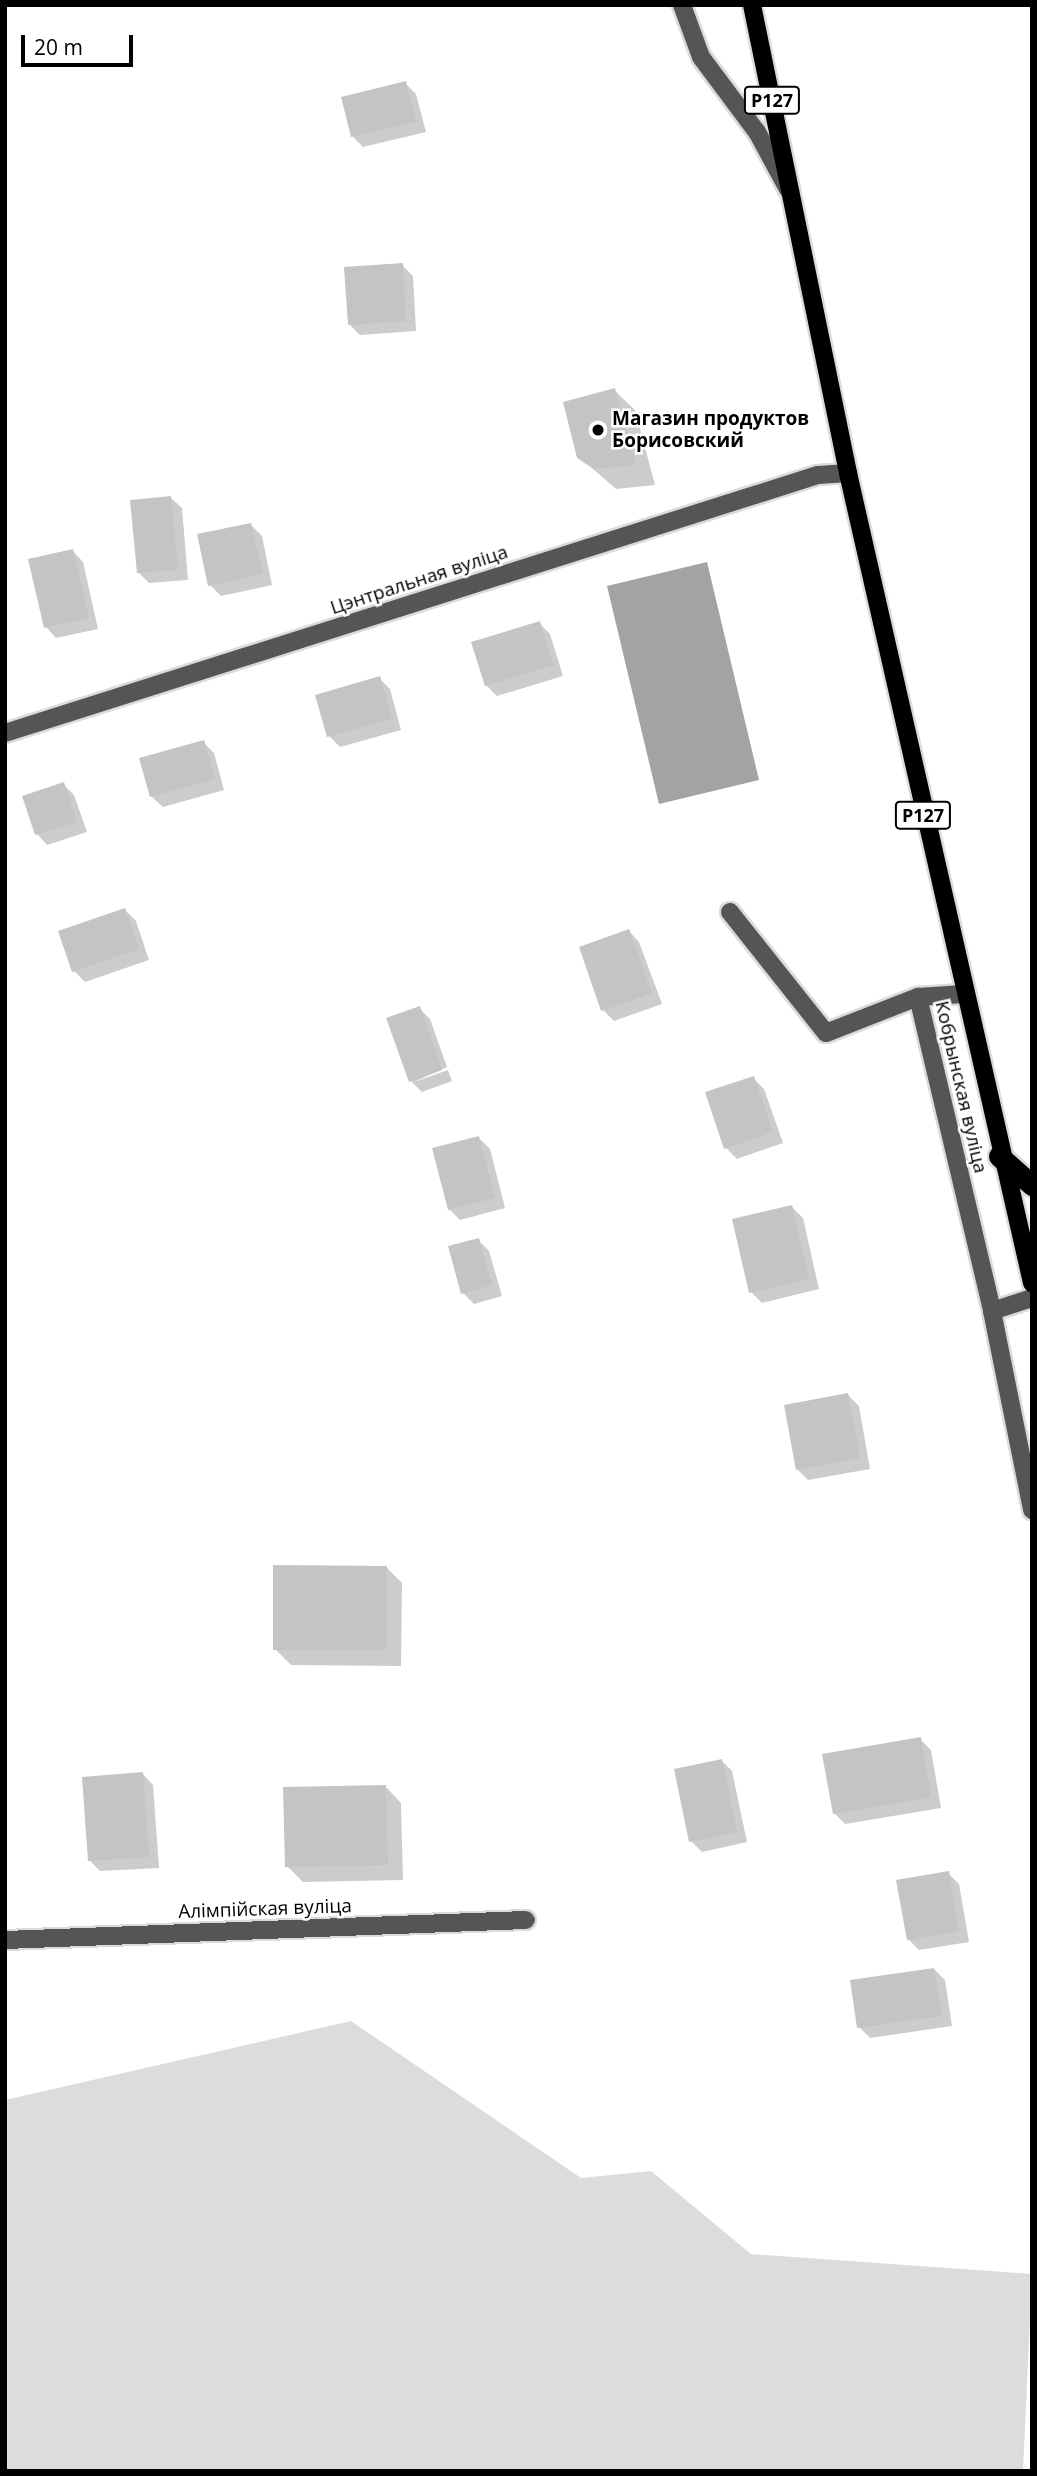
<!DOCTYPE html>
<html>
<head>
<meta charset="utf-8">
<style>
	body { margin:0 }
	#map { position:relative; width:1037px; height:2476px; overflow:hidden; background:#fff; font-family:"Open Sans",sans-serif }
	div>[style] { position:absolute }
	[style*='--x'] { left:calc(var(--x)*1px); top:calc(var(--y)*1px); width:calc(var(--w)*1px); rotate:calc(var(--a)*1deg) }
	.green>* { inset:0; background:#dcdcdc }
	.water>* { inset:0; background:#a3a3a3 }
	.shadow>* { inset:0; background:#0003 }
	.building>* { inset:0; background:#c4c4c4 }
	.roads { filter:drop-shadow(2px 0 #dbdbdb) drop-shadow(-2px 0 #dbdbdb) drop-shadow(0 2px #dbdbdb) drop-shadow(0 -2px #dbdbdb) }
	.minor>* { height:18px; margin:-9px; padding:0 9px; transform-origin:9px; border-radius:9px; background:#555 }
	.major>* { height:18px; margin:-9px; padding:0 9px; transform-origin:9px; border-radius:9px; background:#000 }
	.highway>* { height:21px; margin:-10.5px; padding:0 10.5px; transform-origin:10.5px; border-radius:10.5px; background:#000 }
	.dots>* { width:19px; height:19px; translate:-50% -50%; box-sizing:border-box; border:4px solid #fff; border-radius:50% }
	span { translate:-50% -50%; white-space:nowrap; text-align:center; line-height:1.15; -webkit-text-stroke:5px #fff; paint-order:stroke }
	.shield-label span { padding:2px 5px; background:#fff; border:2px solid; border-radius:5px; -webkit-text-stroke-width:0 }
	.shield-label { font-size:18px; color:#000; font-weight:700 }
	.poi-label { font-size:19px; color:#000; font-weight:700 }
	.left { translate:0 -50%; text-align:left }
	.street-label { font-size:19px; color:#000 }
	.frame { position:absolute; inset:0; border:7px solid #000; pointer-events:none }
	.scale { position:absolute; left:21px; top:35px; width:112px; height:32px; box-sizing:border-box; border:4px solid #000; border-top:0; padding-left:9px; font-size:21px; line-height:24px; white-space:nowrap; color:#000; -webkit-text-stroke:5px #fff; paint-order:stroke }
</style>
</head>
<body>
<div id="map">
	<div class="green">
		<i style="clip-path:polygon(351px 2021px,581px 2178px,651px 2171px,751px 2254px,1032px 2274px,1023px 2471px,5px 2471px,5px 2100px)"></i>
	</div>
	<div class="water">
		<i style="clip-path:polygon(707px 562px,759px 780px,659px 804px,607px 586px)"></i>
	</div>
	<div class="shadow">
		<i style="clip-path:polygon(405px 83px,416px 94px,426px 132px,363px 147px,352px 136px)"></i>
		<i style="clip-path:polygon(402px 265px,413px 276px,416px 331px,360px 335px,349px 324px)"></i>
		<i style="clip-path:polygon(614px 390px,635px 410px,655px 485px,616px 489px,579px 457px)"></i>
		<i style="clip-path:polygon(171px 498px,182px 508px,188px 580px,149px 583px,138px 572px)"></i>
		<i style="clip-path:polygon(251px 525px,262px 536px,272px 585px,221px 596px,210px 585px)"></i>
		<i style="clip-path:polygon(73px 551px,83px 562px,98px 629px,56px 638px,46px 627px)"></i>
		<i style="clip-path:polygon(539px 623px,550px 634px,563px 676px,497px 696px,486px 685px)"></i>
		<i style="clip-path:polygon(379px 678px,390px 689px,401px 730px,340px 747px,329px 736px)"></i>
		<i style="clip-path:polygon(203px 742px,214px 753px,224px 790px,163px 807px,152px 797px,141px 759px)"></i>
		<i style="clip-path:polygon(63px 784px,74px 795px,87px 832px,47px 845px,37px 834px)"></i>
		<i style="clip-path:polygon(125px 910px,136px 921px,149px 960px,85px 982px,74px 971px)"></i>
		<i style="clip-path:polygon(629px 931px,639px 942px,662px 1004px,614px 1021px,603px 1010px)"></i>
		<i style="clip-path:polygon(419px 1008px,430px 1019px,447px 1067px,414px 1082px,448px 1070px,452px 1081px,422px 1092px,411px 1081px)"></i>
		<i style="clip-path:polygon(753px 1078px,764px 1089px,783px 1143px,737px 1159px,726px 1148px)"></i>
		<i style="clip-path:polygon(479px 1138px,490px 1149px,505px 1208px,460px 1220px,449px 1209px)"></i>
		<i style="clip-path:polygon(792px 1207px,803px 1218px,819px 1289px,762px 1303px,751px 1292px)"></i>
		<i style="clip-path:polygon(478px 1240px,489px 1251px,502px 1296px,474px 1304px,463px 1293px)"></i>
		<i style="clip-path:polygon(848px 1395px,859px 1406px,870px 1469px,808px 1480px,797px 1469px)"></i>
		<i style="clip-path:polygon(386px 1567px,402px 1583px,401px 1666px,291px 1665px,275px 1649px)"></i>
		<i style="clip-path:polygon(920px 1739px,931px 1750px,941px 1808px,845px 1824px,834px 1813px)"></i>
		<i style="clip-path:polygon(722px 1761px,732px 1771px,747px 1842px,702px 1852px,691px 1841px)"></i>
		<i style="clip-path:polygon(143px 1774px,153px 1785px,159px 1868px,100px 1871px,89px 1860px)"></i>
		<i style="clip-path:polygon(385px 1786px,401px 1803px,403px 1880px,303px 1882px,287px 1866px)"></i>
		<i style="clip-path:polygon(948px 1873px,959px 1884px,969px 1942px,919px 1950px,908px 1939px)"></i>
		<i style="clip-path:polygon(934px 1969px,945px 1980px,952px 2026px,870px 2038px,859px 2027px)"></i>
	</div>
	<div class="building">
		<i style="clip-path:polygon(406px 81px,416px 122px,351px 137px,341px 97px)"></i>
		<i style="clip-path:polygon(403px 263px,406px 321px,348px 325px,344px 267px)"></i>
		<i style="clip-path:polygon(615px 388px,636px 465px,594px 469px,577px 458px,563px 402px)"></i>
		<i style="clip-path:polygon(171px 496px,178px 570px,137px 573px,130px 500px)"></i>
		<i style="clip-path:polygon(251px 523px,263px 574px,208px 586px,197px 534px)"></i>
		<i style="clip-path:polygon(73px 549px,89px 618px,44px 628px,28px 559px)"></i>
		<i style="clip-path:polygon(540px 621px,553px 665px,485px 686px,471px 642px)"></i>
		<i style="clip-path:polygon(380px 676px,392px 719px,327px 737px,315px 695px)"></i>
		<i style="clip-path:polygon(204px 740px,215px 779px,150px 797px,139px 758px)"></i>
		<i style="clip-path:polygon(64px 782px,77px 822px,35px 835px,22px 796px)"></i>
		<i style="clip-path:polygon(125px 908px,139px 949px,72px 972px,58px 931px)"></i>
		<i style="clip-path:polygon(629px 929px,652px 993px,601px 1011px,579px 947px)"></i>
		<i style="clip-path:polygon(420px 1006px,442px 1070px,409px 1082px,386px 1018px)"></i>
		<i style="clip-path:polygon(754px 1076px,773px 1132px,724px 1149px,705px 1092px)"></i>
		<i style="clip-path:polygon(479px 1136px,495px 1198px,448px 1210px,432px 1148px)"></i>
		<i style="clip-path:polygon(792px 1205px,809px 1279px,749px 1293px,732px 1219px)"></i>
		<i style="clip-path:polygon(479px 1238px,492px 1285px,461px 1294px,448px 1246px)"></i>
		<i style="clip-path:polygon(848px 1393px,860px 1458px,796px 1470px,784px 1405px)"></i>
		<i style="clip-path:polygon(273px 1565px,387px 1566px,386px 1650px,273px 1650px)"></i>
		<i style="clip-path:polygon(921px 1737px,931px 1797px,833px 1814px,822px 1754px)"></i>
		<i style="clip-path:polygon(722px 1759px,737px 1832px,689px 1842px,674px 1769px)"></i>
		<i style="clip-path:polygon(143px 1772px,149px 1857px,88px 1861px,82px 1777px)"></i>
		<i style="clip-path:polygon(386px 1785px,388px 1865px,285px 1867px,283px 1787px)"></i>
		<i style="clip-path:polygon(949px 1871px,959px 1931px,907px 1940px,896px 1880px)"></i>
		<i style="clip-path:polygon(934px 1968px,942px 2016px,857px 2028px,850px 1980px)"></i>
	</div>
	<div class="roads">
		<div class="minor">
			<i style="--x:682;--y:5;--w:55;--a:69.9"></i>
			<i style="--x:701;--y:57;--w:94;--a:53.3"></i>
			<i style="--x:757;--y:132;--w:65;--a:61.5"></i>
			<i style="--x:5;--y:733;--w:853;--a:-17.61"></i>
			<i style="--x:818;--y:475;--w:30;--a:-4"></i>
			<i style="--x:730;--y:912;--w:154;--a:51.6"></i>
			<i style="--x:826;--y:1033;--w:99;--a:-21.4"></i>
			<i style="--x:918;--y:997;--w:45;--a:-3.8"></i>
			<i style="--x:918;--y:997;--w:323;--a:76.7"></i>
			<i style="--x:1032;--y:1298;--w:42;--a:162"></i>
			<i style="--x:992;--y:1311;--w:203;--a:78.6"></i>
			<i style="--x:5;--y:1940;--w:521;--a:-2.2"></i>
		</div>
		<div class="major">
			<i style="--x:752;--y:5;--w:478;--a:78.4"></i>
			<i style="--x:848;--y:473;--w:831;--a:77.2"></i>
		</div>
		<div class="highway">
			<i style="--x:999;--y:1156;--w:44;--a:41.3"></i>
		</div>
	</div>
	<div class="dots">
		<i style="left:598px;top:430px;background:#000"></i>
	</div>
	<div class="shield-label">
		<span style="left:772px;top:100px">Р127</span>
		<span style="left:923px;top:815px">Р127</span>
	</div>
	<div class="poi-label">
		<span class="left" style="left:612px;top:430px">Магазин продуктов<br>Борисовский</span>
	</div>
	<div class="street-label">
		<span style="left:419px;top:580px;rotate:-18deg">Цэнтральная вуліца</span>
		<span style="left:961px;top:1087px;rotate:77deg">Кобрынская вуліца</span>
		<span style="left:265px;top:1909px;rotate:-2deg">Алімпійская вуліца</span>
	</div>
	<div class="frame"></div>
	<div class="scale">20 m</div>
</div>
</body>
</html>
